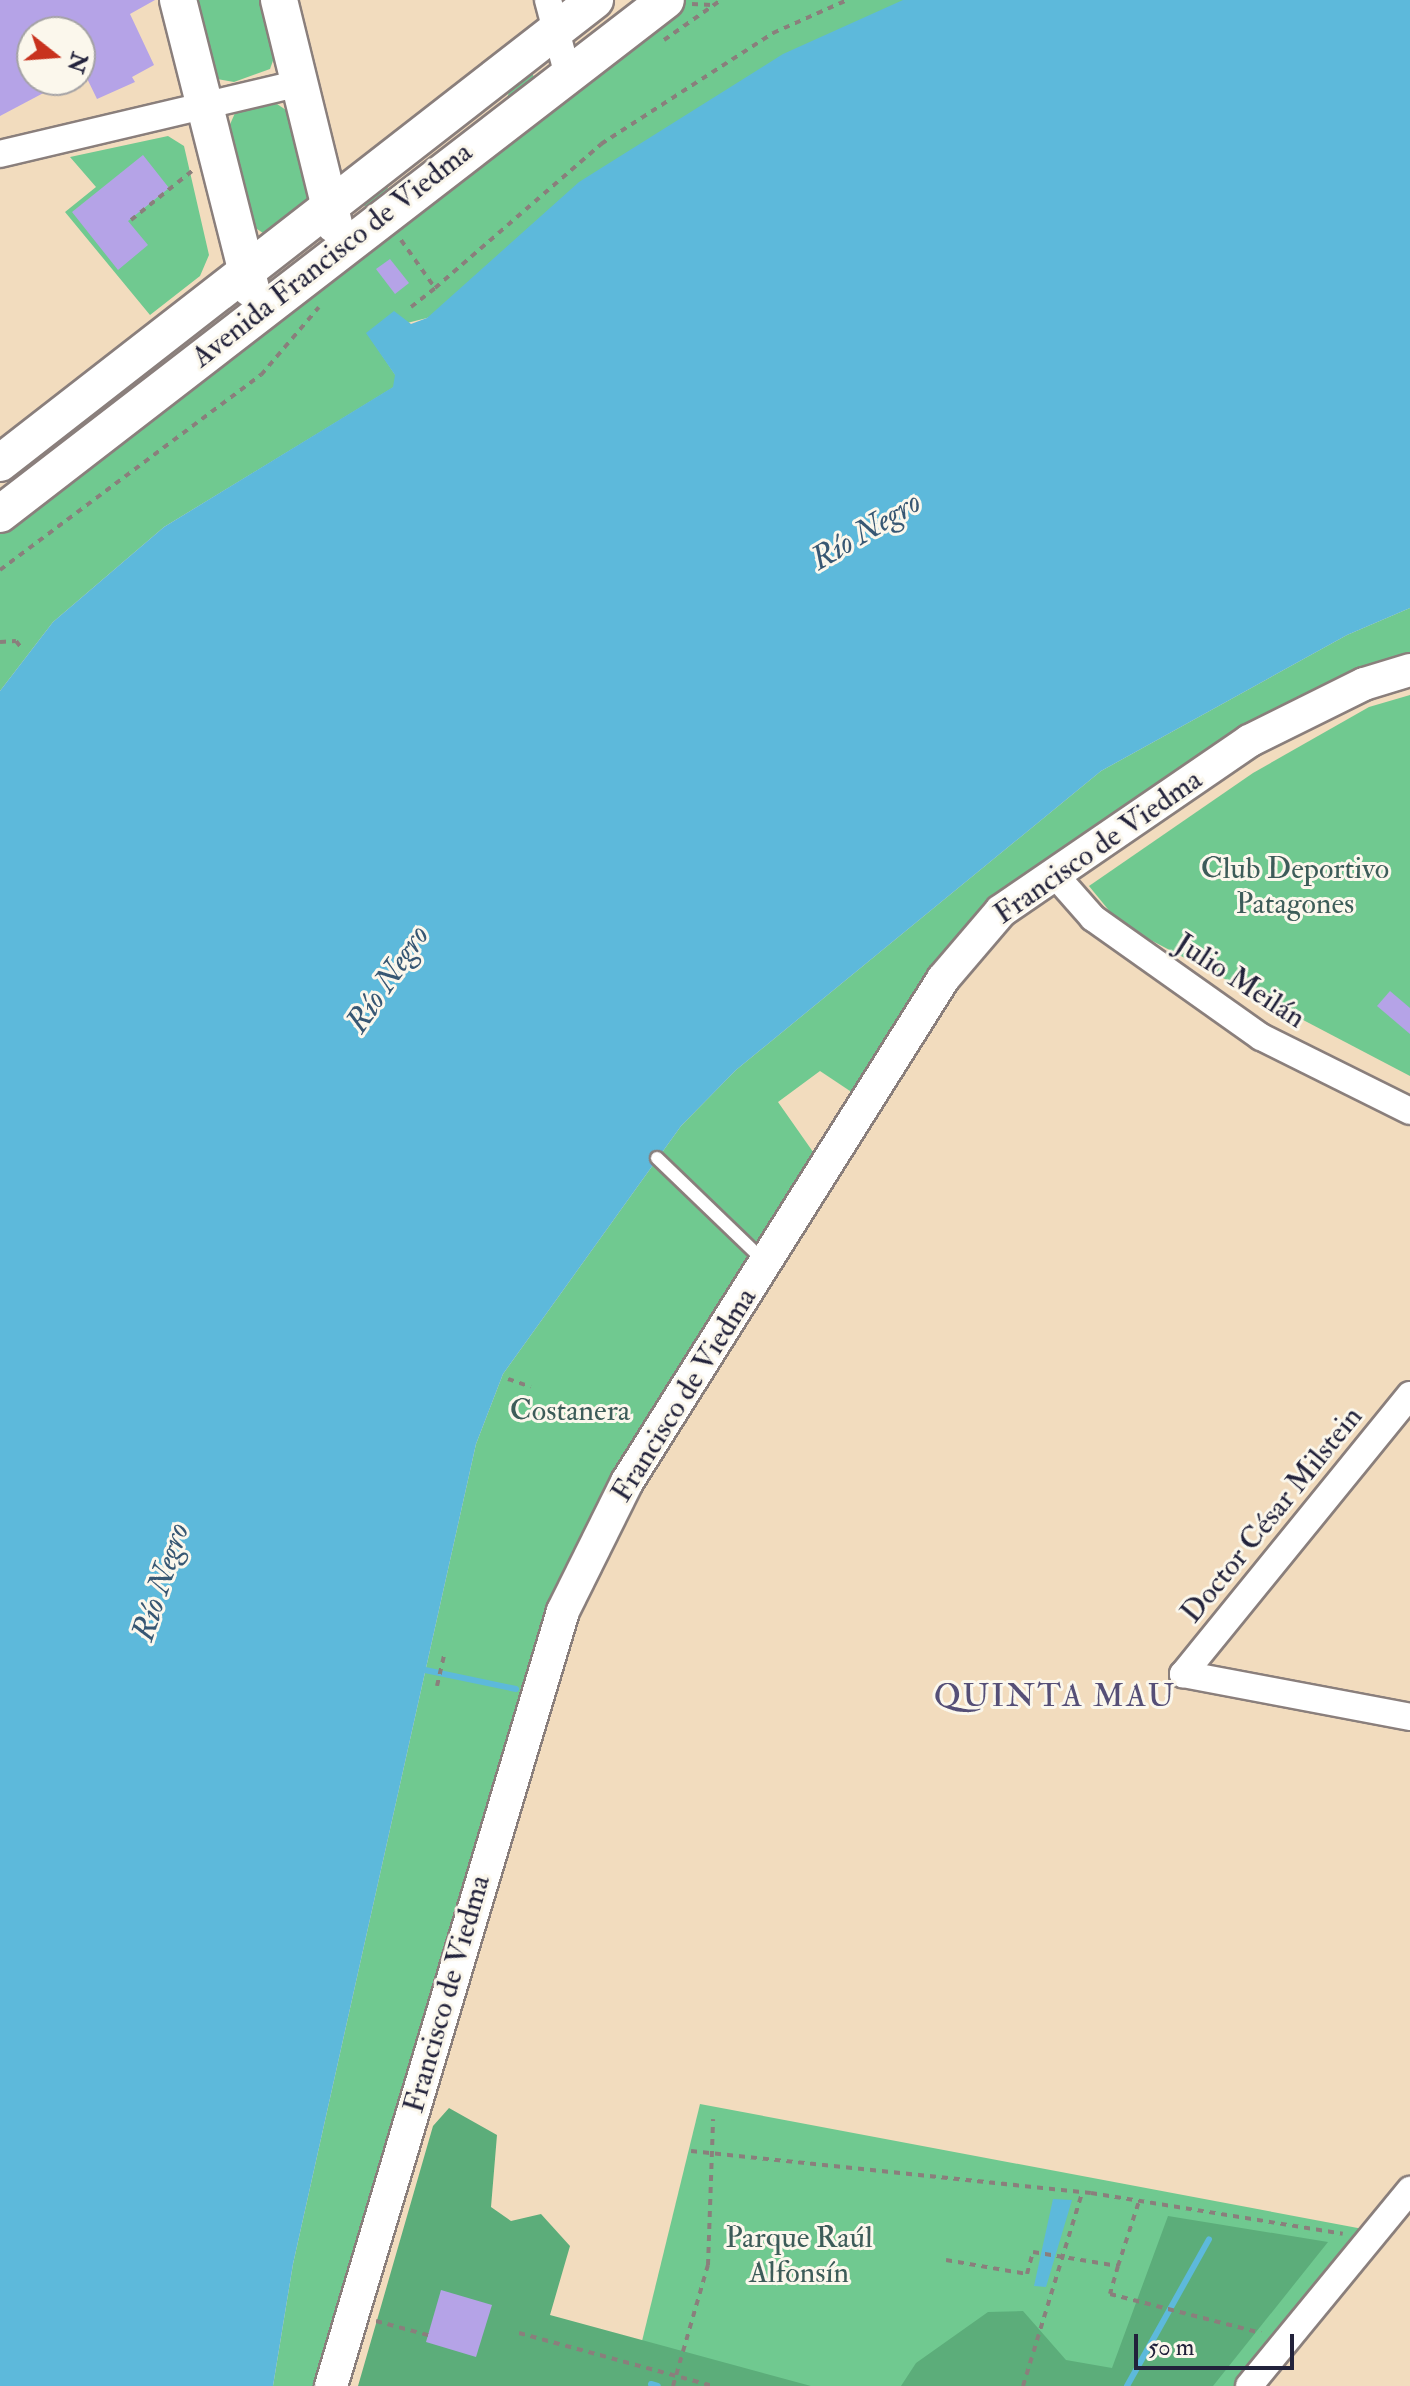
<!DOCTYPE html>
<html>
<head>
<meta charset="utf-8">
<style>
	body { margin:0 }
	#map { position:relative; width:1410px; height:2386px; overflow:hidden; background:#f2dcbe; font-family:"IM FELL Double Pica",serif }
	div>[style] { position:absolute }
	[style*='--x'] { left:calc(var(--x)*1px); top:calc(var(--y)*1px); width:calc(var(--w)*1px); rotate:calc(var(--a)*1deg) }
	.green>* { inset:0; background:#70c990 }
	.forest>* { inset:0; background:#5cad7a }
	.water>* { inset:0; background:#5db9db }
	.stream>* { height:6px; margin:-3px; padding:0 3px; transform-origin:3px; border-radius:3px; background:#5db9db }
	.building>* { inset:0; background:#b5a3e7 }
	.path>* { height:4px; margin-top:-2px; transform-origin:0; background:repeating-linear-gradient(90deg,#8a7f7c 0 6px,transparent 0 12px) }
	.roads { filter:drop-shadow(2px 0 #8a7f7c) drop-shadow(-2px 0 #8a7f7c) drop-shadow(0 2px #8a7f7c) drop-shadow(0 -2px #8a7f7c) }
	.service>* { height:12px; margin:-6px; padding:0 6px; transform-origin:6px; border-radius:6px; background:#fff }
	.minor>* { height:26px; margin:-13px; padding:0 13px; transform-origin:13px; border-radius:13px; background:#fff }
	.tertiary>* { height:32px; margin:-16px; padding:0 16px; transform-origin:16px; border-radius:16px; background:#fff }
	.secondary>* { height:36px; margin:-18px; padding:0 18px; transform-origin:18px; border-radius:18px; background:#fff }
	span { translate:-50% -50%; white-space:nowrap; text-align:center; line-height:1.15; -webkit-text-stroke:6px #fbf7ec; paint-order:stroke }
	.street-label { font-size:30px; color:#22223b }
	.park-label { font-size:30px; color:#3d5c59 }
	.water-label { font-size:32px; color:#375773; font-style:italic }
	.neighbourhood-label { font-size:32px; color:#554f77; letter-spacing:2px }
	.north { position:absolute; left:16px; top:16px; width:80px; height:80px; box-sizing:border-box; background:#fbf7ec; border:2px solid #a4a2a5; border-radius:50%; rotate:107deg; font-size:22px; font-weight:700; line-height:32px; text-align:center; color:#22223b }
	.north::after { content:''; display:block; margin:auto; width:28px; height:36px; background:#c8321e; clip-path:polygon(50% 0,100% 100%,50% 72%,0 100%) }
	.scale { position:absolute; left:1134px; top:2334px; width:160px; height:36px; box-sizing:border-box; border:4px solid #22223b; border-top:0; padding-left:10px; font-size:24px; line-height:28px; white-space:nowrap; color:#22223b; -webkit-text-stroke:6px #fbf7ec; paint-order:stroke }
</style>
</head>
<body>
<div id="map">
	<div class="green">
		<i style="clip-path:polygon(195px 0,261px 0,275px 55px,270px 69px,234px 82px,217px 79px)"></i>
		<i style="clip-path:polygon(681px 0,1005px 0,427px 318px,367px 333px,396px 376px,394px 387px,164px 527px,53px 622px,0 691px,0 525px)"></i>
		<i style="clip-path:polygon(530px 67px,535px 80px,368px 208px,362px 204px,391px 167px,387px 193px,506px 101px,517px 69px)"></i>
		<i style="clip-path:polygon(277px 104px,289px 112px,308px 197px,306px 205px,263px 233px,251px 225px,228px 129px,235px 113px)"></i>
		<i style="clip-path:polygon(168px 136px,184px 146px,209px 255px,200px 276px,150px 315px,65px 212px,96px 187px,70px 157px)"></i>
		<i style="clip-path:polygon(1410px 608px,1410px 658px,987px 906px,856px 1095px,820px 1071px,778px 1102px,818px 1159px,618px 1477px,320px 2386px,273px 2386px,293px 2264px,476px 1444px,503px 1374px,681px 1126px,736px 1070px,1101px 771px,1347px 635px)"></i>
		<i style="clip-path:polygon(1410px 695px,1410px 1076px,1120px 924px,1089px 886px,1253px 773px,1369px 707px)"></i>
		<i style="clip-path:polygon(700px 2104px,1363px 2229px,1239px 2386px,631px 2386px)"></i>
	</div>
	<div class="forest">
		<i style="clip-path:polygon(449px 2108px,497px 2135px,491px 2207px,511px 2221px,541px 2214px,570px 2246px,550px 2315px,811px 2386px,358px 2386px,433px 2126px)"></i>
		<i style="clip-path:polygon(1168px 2216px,1328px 2242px,1213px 2386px,901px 2386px,916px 2363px,988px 2312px,1023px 2311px,1066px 2360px,1112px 2368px)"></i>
	</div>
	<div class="water">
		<i style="clip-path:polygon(903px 0,1410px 0,1410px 608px,1347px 635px,1101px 771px,736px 1070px,681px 1126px,503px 1374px,476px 1444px,293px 2264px,273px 2386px,0 2386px,0 691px,53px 622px,164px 527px,393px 387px,395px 375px,366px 333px,394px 311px,411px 324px,427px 318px,579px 182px,783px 54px)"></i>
		<i style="clip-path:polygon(1053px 2199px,1072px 2200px,1046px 2287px,1034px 2286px)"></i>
	</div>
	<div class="stream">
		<i style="--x:425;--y:1670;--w:93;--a:11.8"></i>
		<i style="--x:651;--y:2384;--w:7;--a:16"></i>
		<i style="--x:1127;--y:2386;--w:168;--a:-60.8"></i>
	</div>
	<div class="building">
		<i style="clip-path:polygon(0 0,155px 0,130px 14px,154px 65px,132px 77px,135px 82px,97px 99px,80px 64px,80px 32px,32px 32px,32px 80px,68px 80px,0 116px)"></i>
		<i style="clip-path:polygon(143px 155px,169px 188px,128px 221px,148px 245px,118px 270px,72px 212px)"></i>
		<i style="clip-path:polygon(390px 259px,409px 283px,395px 294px,376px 269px)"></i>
		<i style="clip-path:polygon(1390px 991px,1410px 1008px,1410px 1034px,1377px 1006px)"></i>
		<i style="clip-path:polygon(441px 2290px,492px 2305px,476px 2357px,426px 2342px)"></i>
	</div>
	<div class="path">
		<i style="--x:692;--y:4;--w:20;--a:3"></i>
		<i style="--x:664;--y:40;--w:70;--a:-35.1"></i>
		<i style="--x:131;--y:220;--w:78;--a:-38.8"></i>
		<i style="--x:401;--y:240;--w:59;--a:54.7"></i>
		<i style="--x:435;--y:288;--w:220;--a:-40.9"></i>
		<i style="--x:601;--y:144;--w:205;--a:-32.8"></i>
		<i style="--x:773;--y:33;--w:81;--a:-24"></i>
		<i style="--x:411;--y:307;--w:31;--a:-38"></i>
		<i style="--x:0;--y:570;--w:326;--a:-36.8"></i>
		<i style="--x:261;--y:375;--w:89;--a:-49.5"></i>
		<i style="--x:0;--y:642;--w:16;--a:-4"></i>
		<i style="--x:16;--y:641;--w:11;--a:52"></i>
		<i style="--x:508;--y:1379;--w:24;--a:19"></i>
		<i style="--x:437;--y:1686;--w:32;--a:-77"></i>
		<i style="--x:691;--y:2151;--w:402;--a:6"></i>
		<i style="--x:1091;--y:2193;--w:255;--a:9.2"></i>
		<i style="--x:946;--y:2260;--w:82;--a:9.8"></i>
		<i style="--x:1027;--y:2274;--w:23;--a:-75"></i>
		<i style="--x:1033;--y:2252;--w:86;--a:9.4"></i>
		<i style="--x:1118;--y:2266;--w:68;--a:-72.1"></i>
		<i style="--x:1118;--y:2266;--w:29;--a:106"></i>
		<i style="--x:1110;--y:2294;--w:156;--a:14.5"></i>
		<i style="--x:376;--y:2321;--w:54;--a:15.1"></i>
		<i style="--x:519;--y:2333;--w:201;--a:15.3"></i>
		<i style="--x:673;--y:2386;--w:126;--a:-73.9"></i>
		<i style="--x:708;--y:2265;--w:146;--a:-88"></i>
		<i style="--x:1023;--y:2386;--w:202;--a:-73"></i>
	</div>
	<div class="roads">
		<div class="service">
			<i style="--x:657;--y:1158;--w:149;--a:43.9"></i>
		</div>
		<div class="minor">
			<i style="--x:548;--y:0;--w:74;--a:75.2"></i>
			<i style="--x:0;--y:154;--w:308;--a:-13.3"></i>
			<i style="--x:1056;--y:876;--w:56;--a:48.6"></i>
			<i style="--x:1093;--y:918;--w:206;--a:35.3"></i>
			<i style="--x:1261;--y:1037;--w:166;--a:26.4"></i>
			<i style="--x:1410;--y:1395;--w:360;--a:129.1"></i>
			<i style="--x:1183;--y:1674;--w:231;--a:10.7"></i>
			<i style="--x:1249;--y:2386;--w:254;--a:-50.6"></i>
		</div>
		<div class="tertiary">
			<i style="--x:331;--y:2386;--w:809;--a:-73.33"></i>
			<i style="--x:563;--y:1611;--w:144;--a:-63.6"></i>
			<i style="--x:627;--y:1482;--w:594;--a:-57.86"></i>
			<i style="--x:943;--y:979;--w:89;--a:-49.5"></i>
			<i style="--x:1001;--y:911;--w:301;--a:-34.4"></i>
			<i style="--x:1249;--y:741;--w:128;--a:-26.4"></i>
			<i style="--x:1364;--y:684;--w:48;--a:-16.9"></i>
		</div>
		<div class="secondary">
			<i style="--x:178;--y:0;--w:298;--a:75.8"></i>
			<i style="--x:279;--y:0;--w:231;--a:76.2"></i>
			<i style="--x:0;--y:463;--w:754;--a:-37.89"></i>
			<i style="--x:0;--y:514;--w:841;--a:-37.66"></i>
		</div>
	</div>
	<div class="street-label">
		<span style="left:332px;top:255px;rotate:-38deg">Avenida Francisco de Viedma</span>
		<span style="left:1098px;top:847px;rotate:-35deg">Francisco de Viedma</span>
		<span style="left:1240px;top:981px;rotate:33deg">Julio Meilán</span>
		<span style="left:684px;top:1395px;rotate:-58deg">Francisco de Viedma</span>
		<span style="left:1272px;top:1515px;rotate:-51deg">Doctor César Milstein</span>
		<span style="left:447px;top:1994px;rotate:-74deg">Francisco de Viedma</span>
	</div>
	<div class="park-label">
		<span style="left:1295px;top:886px">Club Deportivo<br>Patagones</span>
		<span style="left:570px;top:1411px">Costanera</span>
		<span style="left:799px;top:2255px">Parque Raúl<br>Alfonsín</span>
	</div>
	<div class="water-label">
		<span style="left:866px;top:531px;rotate:-31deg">Río Negro</span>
		<span style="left:388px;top:979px;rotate:-56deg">Río Negro</span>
		<span style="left:161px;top:1582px;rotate:-72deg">Río Negro</span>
	</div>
	<div class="neighbourhood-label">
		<span style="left:1055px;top:1696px">QUINTA MAU</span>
	</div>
	<div class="north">N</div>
	<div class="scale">50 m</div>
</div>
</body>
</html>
